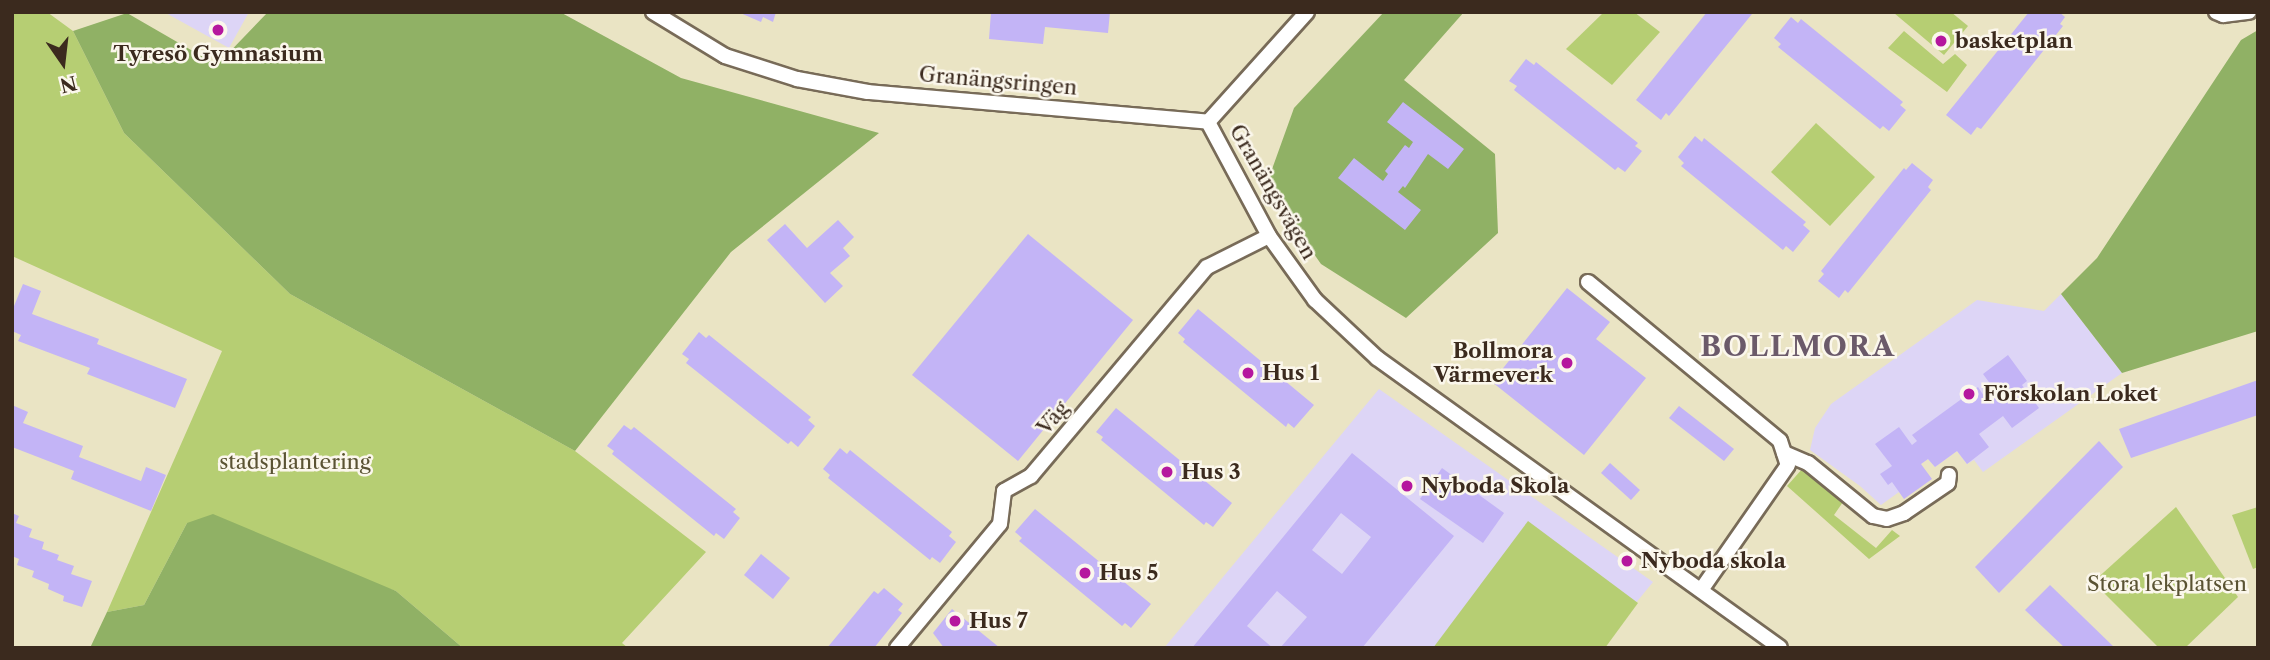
<!DOCTYPE html>
<html>
<head>
<meta charset="utf-8">
<style>
	body { margin:0 }
	#map { position:relative; width:2270px; height:660px; overflow:hidden; background:#eae4c4; font-family:"Libre Caslon Text",serif }
	div>[style] { position:absolute }
	[style*='--x'] { left:calc(var(--x)*1px); top:calc(var(--y)*1px); width:calc(var(--w)*1px); rotate:calc(var(--a)*1deg) }
	.built>* { inset:0; background:#ddd5f6 }
	.green>* { inset:0; background:#b6ce73 }
	.forest>* { inset:0; background:#90b165 }
	.building>* { inset:0; background:#c3b4f6 }
	.roads { filter:drop-shadow(2px 0 #786b58) drop-shadow(-2px 0 #786b58) drop-shadow(0 2px #786b58) drop-shadow(0 -2px #786b58) }
	.minor>* { height:14px; margin:-7px; padding:0 7px; transform-origin:7px; border-radius:7px; background:#fff }
	.dots>* { width:19px; height:19px; translate:-50% -50%; box-sizing:border-box; border:4px solid #fbf7ec; border-radius:50% }
	span { translate:-50% -50%; white-space:nowrap; text-align:center; line-height:1.15; -webkit-text-stroke:5px #fbf7ec; paint-order:stroke }
	.poi-label { font-size:21px; color:#3b2a1e; font-weight:700 }
	.left { translate:0 -50%; text-align:left }
	.right { translate:-100% -50%; text-align:right }
	.street-label { font-size:21px; color:#3b2a1e }
	.park-label { font-size:21px; color:#5a5333 }
	.district-label { font-size:28px; color:#6b5a6a; font-weight:700; letter-spacing:2px }
	.frame { position:absolute; inset:0; border:14px solid #3b2a1e; pointer-events:none }
	.north { position:absolute; left:28px; top:28px; width:70px; height:70px; -webkit-text-stroke:5px #fbf7ec; paint-order:stroke; rotate:166deg; font-size:19px; font-weight:700; line-height:28px; text-align:center; color:#3b2a1e }
	.north::after { content:''; display:block; margin:auto; width:24px; height:32px; background:#3b2a1e; clip-path:polygon(50% 0,100% 100%,50% 72%,0 100%) }
</style>
</head>
<body>
<div id="map">
	<div class="built">
		<i style="clip-path:polygon(164px 12px,249px 12px,229px 48px)"></i>
		<i style="clip-path:polygon(2061px 294px,2122px 373px,1983px 472px,1974px 460px,1967px 464px,1957px 451px,1935px 467px,1928px 459px,1921px 464px,1904px 499px,1899px 492px,1881px 505px,1860px 486px,1810px 450px,1815px 428px,1831px 404px,1977px 300px,2044px 311px)"></i>
		<i style="clip-path:polygon(1379px 389px,1653px 582px,1599px 648px,1164px 648px)"></i>
	</div>
	<div class="green">
		<i style="clip-path:polygon(14px 12px,47px 12px,73px 31px,124px 133px,290px 294px,575px 451px,706px 552px,622px 643px,628px 648px,463px 648px,396px 591px,187px 523px,144px 605px,107px 612px,222px 351px,12px 256px)"></i>
		<i style="clip-path:polygon(1604px 12px,1634px 12px,1660px 32px,1612px 85px,1566px 49px)"></i>
		<i style="clip-path:polygon(1951px 12px,1968px 26px,1944px 55px,1894px 13px)"></i>
		<i style="clip-path:polygon(1904px 31px,1943px 64px,1955px 54px,1967px 65px,1947px 92px,1888px 48px)"></i>
		<i style="clip-path:polygon(1816px 123px,1875px 177px,1830px 226px,1771px 172px)"></i>
		<i style="clip-path:polygon(1803px 468px,1843px 502px,1834px 515px,1876px 548px,1892px 530px,1900px 536px,1869px 559px,1787px 486px)"></i>
		<i style="clip-path:polygon(2176px 507px,2238px 597px,2185px 648px,2159px 648px,2093px 582px)"></i>
		<i style="clip-path:polygon(2258px 507px,2258px 567px,2253px 569px,2232px 515px)"></i>
		<i style="clip-path:polygon(1528px 521px,1638px 603px,1605px 648px,1433px 648px)"></i>
	</div>
	<div class="forest">
		<i style="clip-path:polygon(268px 12px,560px 12px,681px 78px,879px 133px,731px 252px,575px 451px,290px 294px,124px 133px,73px 31px,127px 13px,217px 65px)"></i>
		<i style="clip-path:polygon(1384px 12px,1464px 12px,1404px 80px,1495px 154px,1498px 233px,1406px 318px,1321px 264px,1266px 186px,1294px 108px)"></i>
		<i style="clip-path:polygon(2258px 30px,2258px 331px,2122px 373px,2061px 294px,2097px 258px,2241px 40px)"></i>
		<i style="clip-path:polygon(213px 514px,396px 591px,463px 648px,90px 648px,107px 612px,144px 605px,187px 523px)"></i>
	</div>
	<div class="building">
		<i style="clip-path:polygon(738px 12px,776px 12px,773px 22px,763px 17px,761px 22px)"></i>
		<i style="clip-path:polygon(991px 12px,1110px 12px,1108px 33px,1045px 27px,1043px 44px,989px 39px)"></i>
		<i style="clip-path:polygon(1707px 12px,1752px 14px,1669px 116px,1666px 113px,1661px 120px,1636px 100px)"></i>
		<i style="clip-path:polygon(2029px 12px,2059px 12px,2065px 17px,2060px 24px,2063px 26px,1981px 129px,1977px 127px,1971px 135px,1946px 115px)"></i>
		<i style="clip-path:polygon(1791px 17px,1798px 23px,1801px 19px,1903px 102px,1900px 105px,1906px 110px,1889px 131px,1883px 126px,1880px 129px,1778px 47px,1781px 44px,1774px 38px)"></i>
		<i style="clip-path:polygon(1526px 59px,1534px 65px,1536px 62px,1638px 143px,1635px 146px,1642px 151px,1625px 172px,1618px 167px,1615px 170px,1514px 90px,1517px 86px,1509px 81px)"></i>
		<i style="clip-path:polygon(1403px 102px,1464px 149px,1448px 169px,1428px 154px,1405px 188px,1403px 186px,1398px 192px,1421px 210px,1405px 230px,1338px 178px,1354px 158px,1383px 181px,1388px 174px,1385px 171px,1405px 145px,1409px 148px,1413px 142px,1387px 122px)"></i>
		<i style="clip-path:polygon(1695px 136px,1702px 142px,1704px 138px,1806px 222px,1803px 225px,1810px 231px,1793px 252px,1786px 246px,1783px 250px,1681px 166px,1684px 163px,1678px 157px)"></i>
		<i style="clip-path:polygon(1912px 163px,1933px 180px,1928px 187px,1931px 190px,1848px 293px,1845px 290px,1839px 298px,1818px 281px,1824px 274px,1821px 271px,1904px 168px,1906px 170px)"></i>
		<i style="clip-path:polygon(838px 220px,854px 237px,843px 248px,850px 256px,830px 273px,843px 286px,825px 303px,767px 240px,785px 224px,807px 248px)"></i>
		<i style="clip-path:polygon(1028px 234px,1133px 320px,1018px 461px,912px 375px)"></i>
		<i style="clip-path:polygon(23px 284px,41px 291px,32px 314px,99px 339px,97px 344px,187px 379px,175px 408px,87px 374px,90px 368px,18px 341px,21px 335px,12px 331px,12px 311px)"></i>
		<i style="clip-path:polygon(1567px 288px,1610px 322px,1596px 339px,1646px 378px,1584px 455px,1492px 382px)"></i>
		<i style="clip-path:polygon(1198px 309px,1314px 405px,1294px 428px,1288px 423px,1286px 427px,1183px 342px,1185px 339px,1178px 333px)"></i>
		<i style="clip-path:polygon(699px 332px,706px 338px,709px 335px,811px 417px,808px 420px,815px 426px,798px 447px,791px 441px,788px 444px,686px 363px,689px 359px,682px 354px)"></i>
		<i style="clip-path:polygon(2008px 355px,2027px 381px,2022px 385px,2039px 408px,2012px 428px,2003px 416px,1979px 434px,1989px 447px,1967px 464px,1957px 451px,1935px 467px,1928px 459px,1921px 464px,1932px 479px,1904px 499px,1892px 482px,1888px 485px,1880px 474px,1892px 466px,1875px 444px,1899px 427px,1912px 445px,1917px 441px,1912px 435px,1978px 387px,1984px 396px,1994px 389px,1983px 374px)"></i>
		<i style="clip-path:polygon(2258px 380px,2258px 415px,2131px 458px,2119px 429px)"></i>
		<i style="clip-path:polygon(12px 405px,28px 412px,23px 423px,83px 446px,79px 457px,141px 481px,146px 467px,166px 475px,151px 511px,71px 479px,74px 471px,12px 447px)"></i>
		<i style="clip-path:polygon(1679px 406px,1734px 449px,1724px 461px,1669px 418px)"></i>
		<i style="clip-path:polygon(1116px 408px,1232px 503px,1213px 527px,1206px 522px,1204px 525px,1101px 440px,1103px 437px,1096px 432px)"></i>
		<i style="clip-path:polygon(624px 425px,631px 430px,634px 427px,736px 509px,733px 512px,740px 518px,724px 539px,716px 533px,714px 536px,612px 454px,614px 451px,607px 446px)"></i>
		<i style="clip-path:polygon(2099px 441px,2123px 467px,1999px 593px,1975px 567px)"></i>
		<i style="clip-path:polygon(840px 448px,847px 454px,850px 450px,952px 532px,949px 536px,956px 542px,940px 563px,932px 557px,930px 560px,828px 478px,830px 475px,823px 469px)"></i>
		<i style="clip-path:polygon(evenodd,1352px 453px,1454px 536px,1362px 648px,1280px 648px,1307px 617px,1277px 591px,1247px 626px,1273px 648px,1192px 648px,1352px 453px,1341px 513px,1371px 537px,1342px 574px,1312px 550px,1341px 513px)"></i>
		<i style="clip-path:polygon(1610px 463px,1640px 490px,1631px 500px,1601px 473px)"></i>
		<i style="clip-path:polygon(1442px 468px,1504px 513px,1483px 543px,1420px 499px)"></i>
		<i style="clip-path:polygon(1035px 509px,1151px 604px,1131px 628px,1125px 623px,1122px 626px,1019px 541px,1022px 538px,1015px 532px)"></i>
		<i style="clip-path:polygon(12px 513px,19px 516px,16px 523px,32px 529px,29px 537px,44px 542px,42px 549px,59px 555px,57px 560px,74px 566px,71px 574px,92px 581px,82px 607px,63px 601px,64px 596px,48px 589px,49px 584px,32px 577px,34px 571px,17px 565px,19px 559px,12px 556px)"></i>
		<i style="clip-path:polygon(761px 554px,790px 578px,773px 599px,744px 575px)"></i>
		<i style="clip-path:polygon(2050px 585px,2115px 648px,2065px 648px,2025px 610px)"></i>
		<i style="clip-path:polygon(884px 588px,903px 604px,898px 610px,902px 613px,874px 648px,827px 648px,874px 591px,878px 594px)"></i>
		<i style="clip-path:polygon(952px 609px,1000px 648px,944px 648px,933px 633px)"></i>
	</div>
	<div class="roads">
		<div class="minor">
			<i style="--x:653;--y:12;--w:84;--a:31.4"></i>
			<i style="--x:725;--y:56;--w:76;--a:17.7"></i>
			<i style="--x:797;--y:79;--w:72;--a:10.4"></i>
			<i style="--x:868;--y:92;--w:341;--a:5"></i>
			<i style="--x:2216;--y:12;--w:8;--a:23"></i>
			<i style="--x:2223;--y:15;--w:26;--a:-7"></i>
			<i style="--x:1208;--y:122;--w:129;--a:61.8"></i>
			<i style="--x:1269;--y:236;--w:79;--a:54.3"></i>
			<i style="--x:1315;--y:300;--w:85;--a:43.1"></i>
			<i style="--x:1377;--y:358;--w:496;--a:35.7"></i>
			<i style="--x:1208;--y:122;--w:148;--a:-48"></i>
			<i style="--x:1588;--y:282;--w:249;--a:39.6"></i>
			<i style="--x:1780;--y:441;--w:25;--a:72"></i>
			<i style="--x:1788;--y:465;--w:152;--a:124.8"></i>
			<i style="--x:1784;--y:453;--w:26;--a:23"></i>
			<i style="--x:1808;--y:463;--w:84;--a:39.2"></i>
			<i style="--x:1873;--y:516;--w:14;--a:12"></i>
			<i style="--x:1887;--y:519;--w:18;--a:-19"></i>
			<i style="--x:1904;--y:513;--w:53;--a:-34.3"></i>
			<i style="--x:1948;--y:483;--w:8;--a:-83"></i>
			<i style="--x:897;--y:648;--w:161;--a:-50.3"></i>
			<i style="--x:1000;--y:524;--w:33;--a:-83"></i>
			<i style="--x:1004;--y:491;--w:31;--a:-29"></i>
			<i style="--x:1031;--y:476;--w:273;--a:-49.9"></i>
			<i style="--x:1207;--y:267;--w:69;--a:-26.6"></i>
		</div>
	</div>
	<div class="dots">
		<i style="left:218px;top:30px;background:#b5179e"></i>
		<i style="left:1941px;top:41px;background:#b5179e"></i>
		<i style="left:1567px;top:363px;background:#b5179e"></i>
		<i style="left:1248px;top:373px;background:#b5179e"></i>
		<i style="left:1969px;top:394px;background:#b5179e"></i>
		<i style="left:1167px;top:472px;background:#b5179e"></i>
		<i style="left:1407px;top:486px;background:#b5179e"></i>
		<i style="left:1627px;top:561px;background:#b5179e"></i>
		<i style="left:1085px;top:573px;background:#b5179e"></i>
		<i style="left:955px;top:621px;background:#b5179e"></i>
	</div>
	<div class="poi-label">
		<span class="left" style="left:1955px;top:41px">basketplan</span>
		<span style="left:218px;top:54px">Tyresö Gymnasium</span>
		<span class="right" style="left:1553px;top:363px">Bollmora<br>Värmeverk</span>
		<span class="left" style="left:1262px;top:373px">Hus 1</span>
		<span class="left" style="left:1983px;top:394px">Förskolan Loket</span>
		<span class="left" style="left:1181px;top:472px">Hus 3</span>
		<span class="left" style="left:1421px;top:486px">Nyboda Skola</span>
		<span class="left" style="left:1641px;top:561px">Nyboda skola</span>
		<span class="left" style="left:1099px;top:573px">Hus 5</span>
		<span class="left" style="left:969px;top:621px">Hus 7</span>
	</div>
	<div class="street-label">
		<span style="left:998px;top:81px;rotate:5deg">Granängsringen</span>
		<span style="left:1273px;top:192px;rotate:60deg">Granängsvägen</span>
		<span style="left:1053px;top:418px;rotate:-50deg">Väg</span>
	</div>
	<div class="park-label">
		<span style="left:295px;top:462px">stadsplantering</span>
		<span style="left:2167px;top:584px">Stora lekplatsen</span>
	</div>
	<div class="district-label">
		<span style="left:1798px;top:346px">BOLLMORA</span>
	</div>
	<div class="frame"></div>
	<div class="north">N</div>
</div>
</body>
</html>
